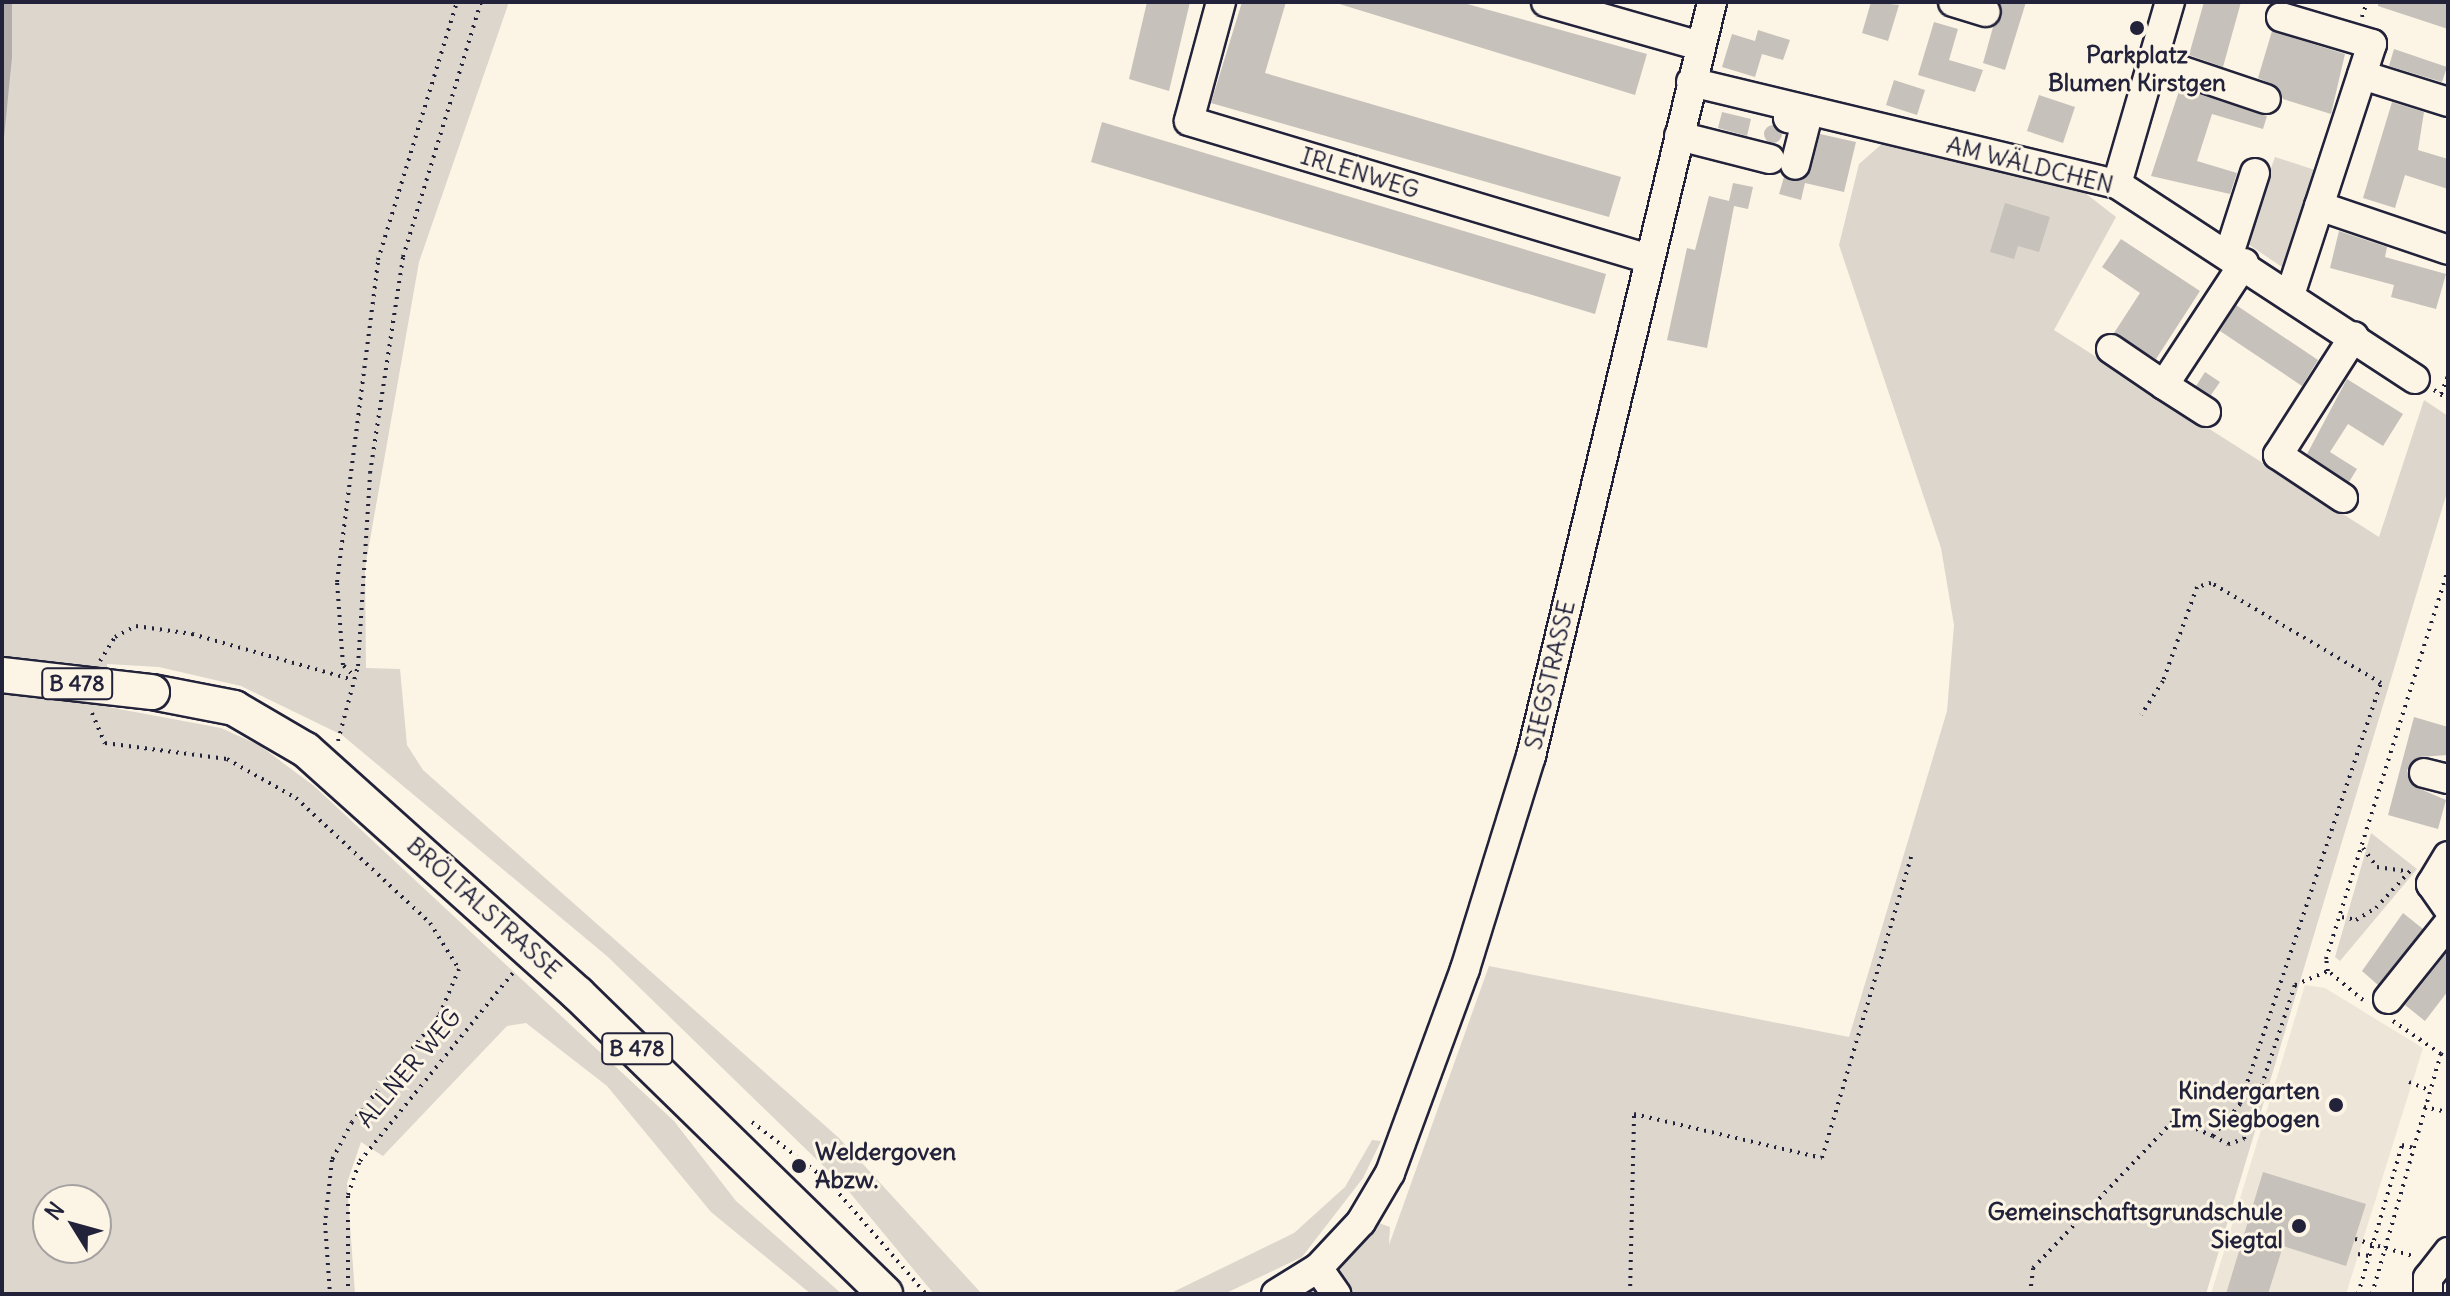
<!DOCTYPE html>
<html>
<head>
<meta charset="utf-8">
<style>
	body { margin:0 }
	#map { position:relative; width:2450px; height:1296px; overflow:hidden; background:#fcf5e5; font-family:Delius,sans-serif }
	div>[style] { position:absolute }
	[style*='--x'] { left:calc(var(--x)*1px); top:calc(var(--y)*1px); width:calc(var(--w)*1px); rotate:calc(var(--a)*1deg) }
	.built>* { inset:0; background:#ece5d8 }
	.green>* { inset:0; background:#dcd6cc }
	.water>* { inset:0; background:#b2adab }
	.building>* { inset:0; background:#c6c1bb }
	.round { border-radius:50% }
	.path>* { height:4px; margin-top:-2px; transform-origin:0; background:repeating-linear-gradient(90deg,#22223b 0 2px,transparent 0 8px) }
	.roads { filter:drop-shadow(2px 0 #22223b) drop-shadow(-2px 0 #22223b) drop-shadow(0 2px #22223b) drop-shadow(0 -2px #22223b) }
	.minor>* { height:28px; margin:-14px; padding:0 14px; transform-origin:14px; border-radius:14px; background:#fcf5e5 }
	.major>* { height:34px; margin:-17px; padding:0 17px; transform-origin:17px; border-radius:17px; background:#fcf5e5 }
	.path-bridge>* { height:4px; margin-top:-2px; transform-origin:0; background:repeating-linear-gradient(90deg,#22223b 0 2px,transparent 0 8px) }
	.bridges { filter:drop-shadow(2px 0 #22223b) drop-shadow(-2px 0 #22223b) drop-shadow(0 2px #22223b) drop-shadow(0 -2px #22223b) }
	.major-bridge>* { height:34px; margin:-17px; padding:0 17px; transform-origin:17px; border-radius:17px; background:#fcf5e5 }
	.dots>* { width:22px; height:22px; translate:-50% -50%; box-sizing:border-box; border:4px solid #fcf5e5; border-radius:50% }
	span { translate:-50% -50%; white-space:nowrap; text-align:center; line-height:1.15; -webkit-text-stroke:6px #fcf5e5; paint-order:stroke }
	.shield-label span { padding:2px 6px; background:#fcf5e5; border:2px solid; border-radius:6px; -webkit-text-stroke-width:0 }
	.shield-label { font-size:22px; color:#22223b; font-weight:700 }
	.poi-label { font-size:24px; color:#22223b; font-weight:700 }
	.right { translate:-100% -50%; text-align:right }
	.left { translate:0 -50%; text-align:left }
	.street-label { font-size:24px; color:#22223b }
	.frame { position:absolute; inset:0; border:4px solid #22223b; pointer-events:none }
	.north { position:absolute; left:32px; top:1184px; width:80px; height:80px; box-sizing:border-box; background:#fcf5e5; border:2px solid #a5a1a1; border-radius:50%; rotate:307deg; font-size:22px; font-weight:700; line-height:32px; text-align:center; color:#22223b }
	.north::after { content:''; display:block; margin:auto; width:28px; height:36px; background:#22223b; clip-path:polygon(50% 0,100% 100%,50% 72%,0 100%) }
</style>
</head>
<body>
<div id="map">
	<div class="built">
		<i style="clip-path:polygon(2305px 985px,2325px 988px,2423px 1048px,2346px 1294px,2211px 1294px)"></i>
	</div>
	<div class="green">
		<i style="clip-path:polygon(evenodd,12px 2px,509px 2px,419px 262px,365px 568px,366px 668px,400px 669px,407px 745px,423px 770px,839px 1138px,982px 1294px,934px 1294px,846px 1188px,608px 957px,342px 735px,241px 686px,159px 667px,107px 664px,108px 707px,221px 728px,259px 745px,314px 786px,674px 1121px,736px 1201px,842px 1294px,811px 1294px,711px 1212px,607px 1086px,526px 1023px,507px 1026px,383px 1156px,361px 1142px,347px 1183px,355px 1294px,2px 1294px,2px 158px,12px 2px,48px 1200px,96px 1200px,96px 1248px,48px 1248px,48px 1200px)"></i>
		<i style="clip-path:polygon(1883px 143px,2080px 189px,2116px 217px,2054px 330px,2379px 537px,2424px 400px,2448px 416px,2448px 489px,2206px 1294px,1301px 1294px,1376px 1222px,1390px 1227px,1389px 1245px,1489px 966px,1849px 1037px,1947px 711px,1954px 625px,1941px 548px,1839px 245px,1859px 164px)"></i>
		<i style="clip-path:polygon(2275px 157px,2318px 171px,2285px 269px,2245px 242px)"></i>
		<i style="clip-path:polygon(2371px 833px,2417px 869px,2340px 961px,2335px 957px)"></i>
		<i style="clip-path:polygon(1372px 1140px,1381px 1141px,1363px 1178px,1302px 1257px,1224px 1294px,1169px 1294px,1294px 1233px,1345px 1187px)"></i>
	</div>
	<div class="water">
		<i style="clip-path:polygon(2px 2px,12px 2px,12px 57px,2px 158px)"></i>
	</div>
	<div class="building">
		<i style="clip-path:polygon(1147px 2px,1190px 2px,1169px 91px,1129px 79px)"></i>
		<i style="clip-path:polygon(1242px 2px,1286px 2px,1265px 73px,1621px 177px,1609px 217px,1211px 103px)"></i>
		<i style="clip-path:polygon(1333px 2px,1460px 2px,1647px 54px,1635px 95px)"></i>
		<i style="clip-path:polygon(1871px 2px,1899px 5px,1888px 41px,1862px 33px)"></i>
		<i style="clip-path:polygon(2000px 2px,2026px 2px,2005px 70px,1983px 63px)"></i>
		<i style="clip-path:polygon(2204px 2px,2241px 2px,2223px 67px,2189px 55px)"></i>
		<i style="clip-path:polygon(2378px 2px,2448px 2px,2448px 29px,2378px 6px)"></i>
		<i style="clip-path:polygon(1934px 22px,1958px 29px,1949px 60px,1983px 70px,1975px 92px,1918px 75px)"></i>
		<i style="clip-path:polygon(1758px 30px,1790px 40px,1783px 60px,1762px 54px,1755px 77px,1722px 67px,1732px 34px,1755px 41px)"></i>
		<i style="clip-path:polygon(2272px 31px,2345px 54px,2331px 114px,2283px 99px,2278px 87px,2258px 78px)"></i>
		<i style="clip-path:polygon(2394px 49px,2447px 67px,2442px 82px,2389px 66px)"></i>
		<i style="clip-path:polygon(1894px 80px,1925px 90px,1917px 115px,1886px 105px)"></i>
		<i style="clip-path:polygon(2180px 88px,2267px 116px,2263px 129px,2212px 114px,2197px 161px,2237px 173px,2230px 194px,2151px 176px)"></i>
		<i style="clip-path:polygon(2039px 95px,2075px 107px,2063px 143px,2027px 131px)"></i>
		<i style="clip-path:polygon(2392px 102px,2424px 112px,2418px 150px,2448px 159px,2448px 189px,2405px 175px,2395px 208px,2363px 198px)"></i>
		<i style="clip-path:polygon(1722px 112px,1751px 119px,1747px 136px,1718px 128px)"></i>
		<i style="clip-path:polygon(1102px 122px,1606px 274px,1595px 314px,1091px 162px)"></i>
		<i class="round" style="left:1764px;top:125px;width:18px;height:18px"></i>
		<i style="clip-path:polygon(1820px 134px,1856px 142px,1844px 192px,1805px 183px,1801px 200px,1779px 194px,1784px 177px,1808px 176px)"></i>
		<i style="clip-path:polygon(1733px 183px,1753px 187px,1748px 209px,1734px 206px,1707px 348px,1667px 340px,1687px 248px,1695px 250px,1709px 196px,1729px 201px)"></i>
		<i style="clip-path:polygon(2005px 203px,2050px 217px,2039px 252px,2018px 246px,2014px 259px,1990px 252px)"></i>
		<i style="clip-path:polygon(2339px 231px,2387px 247px,2385px 257px,2446px 274px,2436px 309px,2391px 297px,2394px 285px,2330px 268px)"></i>
		<i style="clip-path:polygon(2121px 239px,2200px 291px,2156px 359px,2114px 333px,2140px 293px,2102px 267px)"></i>
		<i style="clip-path:polygon(2236px 305px,2318px 360px,2302px 386px,2220px 331px)"></i>
		<i style="clip-path:polygon(2205px 372px,2220px 382px,2211px 395px,2196px 386px)"></i>
		<i style="clip-path:polygon(2347px 379px,2403px 414px,2383px 446px,2348px 424px,2330px 452px,2357px 469px,2349px 482px,2307px 454px)"></i>
		<i style="clip-path:polygon(2414px 717px,2448px 727px,2448px 755px,2419px 757px,2407px 770px,2413px 786px,2446px 800px,2438px 829px,2388px 815px)"></i>
		<i style="clip-path:polygon(2403px 913px,2423px 929px,2378px 985px,2362px 971px)"></i>
		<i style="clip-path:polygon(2448px 951px,2448px 991px,2425px 1021px,2405px 1005px)"></i>
		<i style="clip-path:polygon(2263px 1172px,2366px 1204px,2346px 1266px,2283px 1246px,2268px 1294px,2226px 1294px)"></i>
	</div>
	<div class="path">
		<i style="--x:2362;--y:17;--w:16;--a:-72"></i>
		<i style="--x:2434;--y:390;--w:17;--a:33"></i>
		<i style="--x:2441;--y:394;--w:19;--a:-69"></i>
		<i style="--x:100;--y:661;--w:28;--a:-58"></i>
		<i style="--x:115;--y:637;--w:24;--a:-28"></i>
		<i style="--x:136;--y:626;--w:57;--a:8.1"></i>
		<i style="--x:192;--y:634;--w:164;--a:15.9"></i>
		<i style="--x:351;--y:673;--w:11;--a:-135"></i>
		<i style="--x:343;--y:665;--w:83;--a:-94.1"></i>
		<i style="--x:337;--y:582;--w:325;--a:-82.7"></i>
		<i style="--x:378;--y:260;--w:270;--a:-73"></i>
		<i style="--x:92;--y:713;--w:33;--a:67"></i>
		<i style="--x:105;--y:743;--w:123;--a:7.5"></i>
		<i style="--x:227;--y:759;--w:79;--a:29.5"></i>
		<i style="--x:296;--y:798;--w:183;--a:43"></i>
		<i style="--x:430;--y:923;--w:54;--a:57.8"></i>
		<i style="--x:459;--y:969;--w:51;--a:113.1"></i>
		<i style="--x:439;--y:1016;--w:137;--a:129.4"></i>
		<i style="--x:352;--y:1122;--w:43;--a:117.8"></i>
		<i style="--x:332;--y:1160;--w:63;--a:96.3"></i>
		<i style="--x:325;--y:1223;--w:71;--a:86"></i>
		<i style="--x:338;--y:741;--w:78;--a:-75.1"></i>
		<i style="--x:358;--y:666;--w:193;--a:-86.4"></i>
		<i style="--x:370;--y:473;--w:219;--a:-81.3"></i>
		<i style="--x:403;--y:257;--w:267;--a:-73"></i>
		<i style="--x:2363;--y:848;--w:24;--a:54"></i>
		<i style="--x:2377;--y:867;--w:30;--a:8"></i>
		<i style="--x:2342;--y:917;--w:14;--a:12"></i>
		<i style="--x:2356;--y:920;--w:23;--a:-31"></i>
		<i style="--x:2376;--y:908;--w:50;--a:-47.4"></i>
		<i style="--x:2363;--y:1000;--w:45;--a:-140.4"></i>
		<i style="--x:2328;--y:971;--w:12;--a:-99"></i>
		<i style="--x:2326;--y:959;--w:408;--a:-72.6"></i>
		<i style="--x:2393;--y:1021;--w:58;--a:34.5"></i>
		<i style="--x:2409;--y:1082;--w:22;--a:22"></i>
		<i style="--x:2424;--y:1107;--w:25;--a:12"></i>
		<i style="--x:752;--y:1122;--w:98;--a:37.9"></i>
		<i style="--x:829;--y:1182;--w:148;--a:49.1"></i>
		<i style="--x:2213;--y:1136;--w:17;--a:28"></i>
		<i style="--x:2228;--y:1144;--w:17;--a:-17"></i>
		<i style="--x:2244;--y:1139;--w:162;--a:-71.7"></i>
		<i style="--x:2295;--y:985;--w:36;--a:-23"></i>
		<i style="--x:2378;--y:1246;--w:36;--a:16"></i>
		<i style="--x:2358;--y:1254;--w:11;--a:10"></i>
		<i style="--x:348;--y:1294;--w:99;--a:-90"></i>
		<i style="--x:348;--y:1195;--w:36;--a:-71"></i>
		<i style="--x:360;--y:1161;--w:242;--a:-50.9"></i>
		<i style="--x:1630;--y:1294;--w:180;--a:-88.7"></i>
		<i style="--x:1634;--y:1114;--w:193;--a:13.2"></i>
		<i style="--x:1822;--y:1158;--w:314;--a:-73.5"></i>
		<i style="--x:2030;--y:1294;--w:26;--a:-83"></i>
		<i style="--x:2033;--y:1268;--w:204;--a:-46.4"></i>
		<i style="--x:2174;--y:1120;--w:42;--a:22.3"></i>
		<i style="--x:2213;--y:1136;--w:42;--a:-49.8"></i>
		<i style="--x:2240;--y:1104;--w:444;--a:-71.5"></i>
		<i style="--x:2381;--y:683;--w:197;--a:-149.5"></i>
		<i style="--x:2211;--y:583;--w:15;--a:164"></i>
		<i style="--x:2197;--y:587;--w:100;--a:109.9"></i>
		<i style="--x:2163;--y:681;--w:40;--a:122.9"></i>
		<i style="--x:2358;--y:1294;--w:155;--a:-73.5"></i>
		<i style="--x:2402;--y:1145;--w:12;--a:14"></i>
		<i style="--x:2372;--y:1294;--w:250;--a:-74"></i>
		<i style="--x:2441;--y:1054;--w:9;--a:41"></i>
	</div>
	<div class="roads">
		<div class="minor">
			<i style="--x:1221;--y:2;--w:123;--a:105.1"></i>
			<i style="--x:1189;--y:121;--w:480;--a:16.7"></i>
			<i style="--x:1546;--y:2;--w:160;--a:15.9"></i>
			<i style="--x:1953;--y:2;--w:34;--a:17"></i>
			<i style="--x:2281;--y:17;--w:95;--a:16.5"></i>
			<i style="--x:2372;--y:44;--w:261;--a:108.1"></i>
			<i style="--x:2153;--y:61;--w:119;--a:18.6"></i>
			<i style="--x:2362;--y:75;--w:90;--a:17.4"></i>
			<i style="--x:1691;--y:82;--w:438;--a:13.5"></i>
			<i style="--x:2117;--y:184;--w:356;--a:33.2"></i>
			<i style="--x:1791;--y:107;--w:11;--a:105"></i>
			<i style="--x:1788;--y:118;--w:18;--a:13"></i>
			<i style="--x:1806;--y:122;--w:44;--a:104.3"></i>
			<i style="--x:1679;--y:136;--w:94;--a:14.2"></i>
			<i style="--x:2117;--y:184;--w:190;--a:-73.8"></i>
			<i style="--x:2319;--y:206;--w:136;--a:18.8"></i>
			<i style="--x:2229;--y:254;--w:85;--a:-72.2"></i>
			<i style="--x:2111;--y:349;--w:64;--a:34.2"></i>
			<i style="--x:2206;--y:412;--w:50;--a:-147.3"></i>
			<i style="--x:2164;--y:385;--w:146;--a:-56.7"></i>
			<i style="--x:2343;--y:498;--w:78;--a:-146.5"></i>
			<i style="--x:2278;--y:455;--w:141;--a:-57.4"></i>
			<i style="--x:2424;--y:773;--w:25;--a:14"></i>
			<i style="--x:2448;--y:856;--w:33;--a:121"></i>
			<i style="--x:2431;--y:884;--w:29;--a:55"></i>
			<i style="--x:2388;--y:999;--w:96;--a:-51.3"></i>
			<i style="--x:1318;--y:1268;--w:32;--a:55"></i>
			<i style="--x:1276;--y:1294;--w:49;--a:-31.8"></i>
			<i style="--x:1318;--y:1268;--w:63;--a:-46.9"></i>
			<i style="--x:1361;--y:1222;--w:57;--a:-59.4"></i>
			<i style="--x:1390;--y:1173;--w:217;--a:-69.8"></i>
			<i style="--x:1465;--y:969;--w:223;--a:-72.8"></i>
			<i style="--x:1531;--y:756;--w:775;--a:-76.5"></i>
			<i style="--x:2428;--y:1294;--w:16;--a:-90"></i>
			<i style="--x:2428;--y:1278;--w:33;--a:-52"></i>
		</div>
		<div class="major">
			<i style="--x:152;--y:692;--w:84;--a:11"></i>
			<i style="--x:234;--y:708;--w:83;--a:30.3"></i>
			<i style="--x:306;--y:750;--w:365;--a:41.9"></i>
			<i style="--x:578;--y:994;--w:429;--a:44.3"></i>
		</div>
	</div>
	<div class="path-bridge">
		<i style="--x:2355;--y:1239;--w:24;--a:17"></i>
	</div>
	<div class="bridges">
		<div class="major-bridge">
			<i style="--x:2;--y:675;--w:151;--a:6.5"></i>
		</div>
	</div>
	<div class="dots">
		<i style="left:2137px;top:28px;background:#22223b"></i>
		<i style="left:2336px;top:1105px;background:#22223b"></i>
		<i style="left:799px;top:1166px;background:#22223b"></i>
		<i style="left:2299px;top:1226px;background:#22223b"></i>
	</div>
	<div class="shield-label">
		<span style="left:77px;top:684px">B 478</span>
		<span style="left:637px;top:1049px">B 478</span>
	</div>
	<div class="poi-label">
		<span style="left:2137px;top:69px">Parkplatz<br>Blumen Kirstgen</span>
		<span class="right" style="left:2320px;top:1105px">Kindergarten<br>Im Siegbogen</span>
		<span class="left" style="left:815px;top:1166px">Weldergoven<br>Abzw.</span>
		<span class="right" style="left:2283px;top:1226px">Gemeinschaftsgrundschule<br>Siegtal</span>
	</div>
	<div class="street-label">
		<span style="left:2030px;top:165px;rotate:14deg">AM WÄLDCHEN</span>
		<span style="left:1360px;top:173px;rotate:17deg">IRLENWEG</span>
		<span style="left:1550px;top:675px;rotate:-77deg">SIEGSTRASSE</span>
		<span style="left:484px;top:908px;rotate:42deg">BRÖLTALSTRASSE</span>
		<span style="left:409px;top:1068px;rotate:-50deg">ALLNER WEG</span>
	</div>
	<div class="frame"></div>
	<div class="north">N</div>
</div>
</body>
</html>
